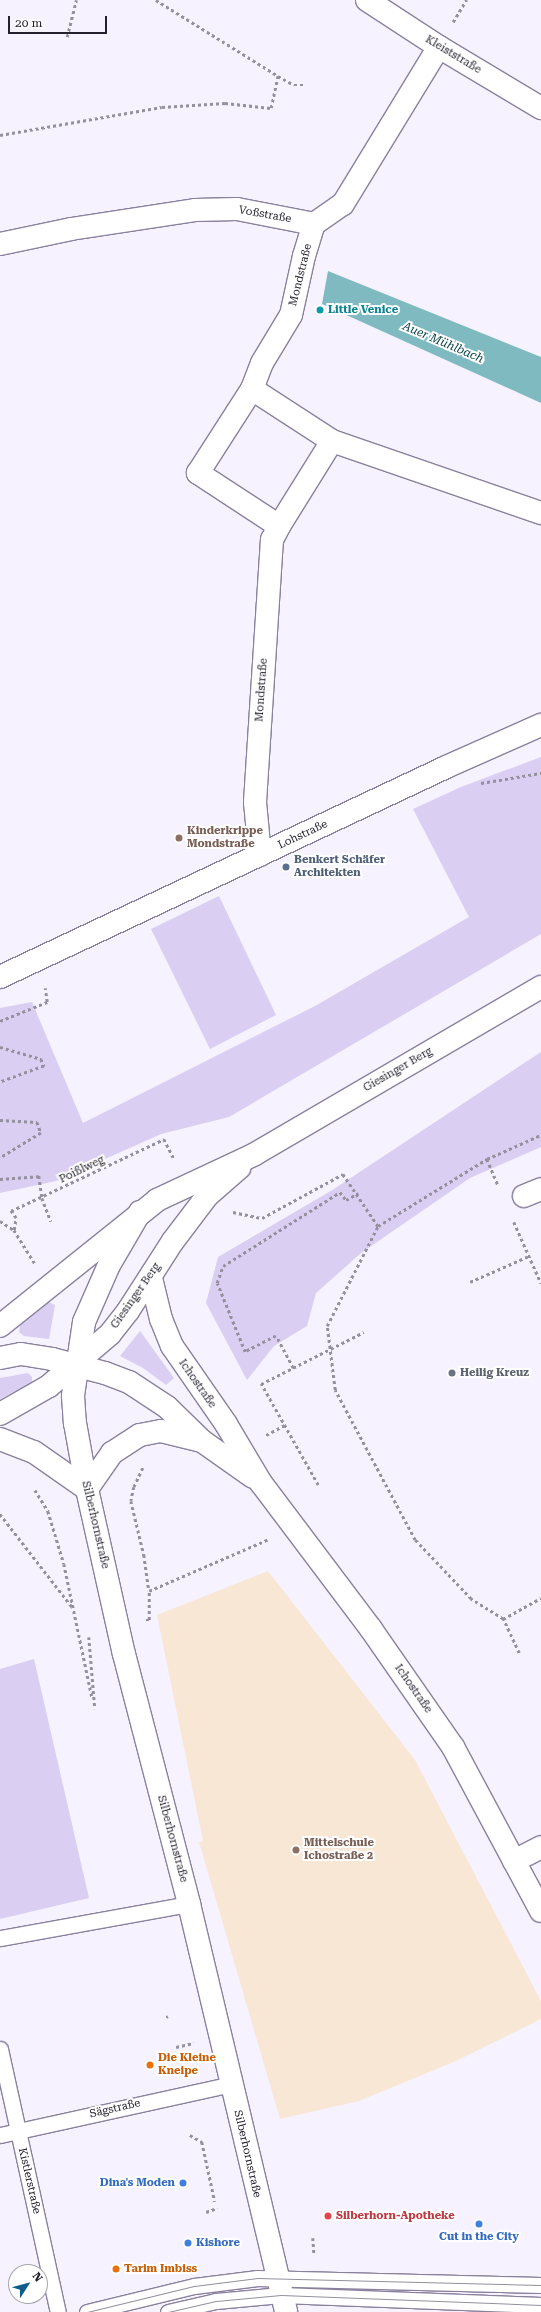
<!DOCTYPE html>
<html>
<head>
<meta charset="utf-8">
<style>
	body { margin:0 }
	#map { position:relative; width:541px; height:2312px; overflow:hidden; background:#f6f2ff; font-family:"Roboto Serif",serif }
	div>[style] { position:absolute }
	[style*='--x'] { left:calc(var(--x)*1px); top:calc(var(--y)*1px); width:calc(var(--w)*1px); rotate:calc(var(--a)*1deg) }
	.education>* { inset:0; background:#f8e7d5 }
	.green>* { inset:0; background:#dacef2 }
	.water>* { inset:0; background:#80bac1 }
	.path>* { height:2.5px; margin-top:-1.25px; transform-origin:0; background:repeating-linear-gradient(90deg,#94909c 0 3px,transparent 0 6px) }
	.roads { filter:drop-shadow(1px 0 #8a819e) drop-shadow(-1px 0 #8a819e) drop-shadow(0 1px #8a819e) drop-shadow(0 -1px #8a819e) }
	.lane>* { height:15px; margin:-7.5px; padding:0 7.5px; transform-origin:7.5px; border-radius:7.5px; background:#fff }
	.street>* { height:22px; margin:-11px; padding:0 11px; transform-origin:11px; border-radius:11px; background:#fff }
	.secondary>* { height:22px; margin:-11px; padding:0 11px; transform-origin:11px; border-radius:11px; background:#fff }
	.tram>* { height:1px; margin:-0.5px; padding:0 0.5px; transform-origin:0.5px; border-radius:0.5px; background:#94909c }
	.dots>* { width:11px; height:11px; translate:-50% -50%; box-sizing:border-box; border:2px solid #fff; border-radius:50% }
	span { translate:-50% -50%; white-space:nowrap; text-align:center; line-height:1.15; -webkit-text-stroke:4px #fff; paint-order:stroke }
	.street-label { font-size:11px; color:#24202c }
	.culture-label { font-size:11px; color:#0d838f; font-weight:700 }
	.left { translate:0 -50%; text-align:left }
	.education-label { font-size:11px; color:#785e54; font-weight:700 }
	.service-label { font-size:11px; color:#4e5e75; font-weight:700 }
	.worship-label { font-size:11px; color:#5b616d; font-weight:700 }
	.food-label { font-size:11px; color:#c56008; font-weight:700 }
	.shop-label { font-size:11px; color:#366cbe; font-weight:700 }
	.right { translate:-100% -50%; text-align:right }
	.health-label { font-size:11px; color:#be3a42; font-weight:700 }
	.water-label { font-size:12px; color:#094247; font-style:italic }
	.north { position:absolute; left:8px; top:2264px; width:40px; height:40px; box-sizing:border-box; background:#fff; border:1px solid #a7a6ab; border-radius:50%; rotate:54deg; font-size:11px; font-weight:700; line-height:16px; text-align:center; color:#24202c }
	.north::after { content:''; display:block; margin:auto; width:14px; height:18px; background:#105b8e; clip-path:polygon(50% 0,100% 100%,50% 72%,0 100%) }
	.scale { position:absolute; left:8px; top:16px; width:99px; height:18px; box-sizing:border-box; border:2px solid #24202c; border-top:0; padding-left:5px; font-size:12px; line-height:14px; white-space:nowrap; color:#24202c; -webkit-text-stroke:3px #fff; paint-order:stroke }
</style>
</head>
<body>
<div id="map">
	<div class="education">
		<i style="clip-path:polygon(268px 1571px,415px 1760px,541px 2001px,541px 2019px,456px 2061px,359px 2101px,280px 2119px,199px 1842px,203px 1841px,157px 1615px)"></i>
	</div>
	<div class="green">
		<i style="clip-path:polygon(541px 757px,541px 934px,229px 1117px,161px 1134px,56px 1181px,0 1193px,0 1008px,32px 1002px,83px 1123px,315px 1006px,469px 917px,413px 809px,461px 787px)"></i>
		<i style="clip-path:polygon(219px 896px,276px 1015px,210px 1049px,151px 929px)"></i>
		<i style="clip-path:polygon(541px 1052px,541px 1147px,470px 1178px,361px 1253px,316px 1293px,307px 1326px,274px 1346px,247px 1380px,206px 1303px,218px 1257px,334px 1189px)"></i>
		<i style="clip-path:polygon(49px 1302px,55px 1305px,49px 1339px,24px 1336px,19px 1332px,20px 1326px)"></i>
		<i style="clip-path:polygon(140px 1331px,174px 1378px,166px 1385px,143px 1368px,120px 1356px)"></i>
		<i style="clip-path:polygon(28px 1373px,32px 1377px,32px 1382px,0 1399px,0 1378px)"></i>
		<i style="clip-path:polygon(34px 1659px,89px 1898px,0 1919px,0 1669px)"></i>
	</div>
	<div class="water">
		<i style="clip-path:polygon(328px 271px,541px 357px,541px 403px,322px 304px)"></i>
	</div>
	<div class="path">
		<i style="--x:156;--y:0;--w:144;--a:31.9"></i>
		<i style="--x:278;--y:76;--w:18;--a:29"></i>
		<i style="--x:294;--y:85;--w:11;--a:0"></i>
		<i style="--x:453;--y:22;--w:26;--a:-59"></i>
		<i style="--x:67;--y:37;--w:38;--a:-76"></i>
		<i style="--x:0;--y:135;--w:164;--a:-9.8"></i>
		<i style="--x:162;--y:107;--w:63;--a:-3.6"></i>
		<i style="--x:225;--y:103;--w:46;--a:6.2"></i>
		<i style="--x:271;--y:108;--w:33;--a:-78"></i>
		<i style="--x:481;--y:783;--w:61;--a:-9.5"></i>
		<i style="--x:0;--y:1021;--w:51;--a:-22"></i>
		<i style="--x:47;--y:1002;--w:14;--a:-98"></i>
		<i style="--x:0;--y:1047;--w:43;--a:16.3"></i>
		<i style="--x:41;--y:1059;--w:8;--a:67"></i>
		<i style="--x:44;--y:1066;--w:47;--a:160"></i>
		<i style="--x:0;--y:1120;--w:37;--a:3"></i>
		<i style="--x:37;--y:1122;--w:12;--a:70"></i>
		<i style="--x:41;--y:1133;--w:48;--a:148.6"></i>
		<i style="--x:487;--y:1159;--w:28;--a:67"></i>
		<i style="--x:0;--y:1179;--w:39;--a:-4"></i>
		<i style="--x:39;--y:1176;--w:22;--a:82"></i>
		<i style="--x:42;--y:1198;--w:25;--a:69"></i>
		<i style="--x:233;--y:1212;--w:30;--a:12"></i>
		<i style="--x:262;--y:1218;--w:92;--a:-28.5"></i>
		<i style="--x:343;--y:1174;--w:63;--a:56.1"></i>
		<i style="--x:0;--y:1221;--w:17;--a:33"></i>
		<i style="--x:14;--y:1230;--w:39;--a:58"></i>
		<i style="--x:514;--y:1222;--w:67;--a:66.1"></i>
		<i style="--x:14;--y:1230;--w:12;--a:-81"></i>
		<i style="--x:16;--y:1218;--w:9;--a:-126"></i>
		<i style="--x:11;--y:1211;--w:169;--a:-25.2"></i>
		<i style="--x:164;--y:1139;--w:22;--a:63"></i>
		<i style="--x:470;--y:1282;--w:64;--a:-23.8"></i>
		<i style="--x:293;--y:1368;--w:36;--a:-118"></i>
		<i style="--x:276;--y:1336;--w:35;--a:153"></i>
		<i style="--x:245;--y:1352;--w:74;--a:-112.1"></i>
		<i style="--x:217;--y:1283;--w:18;--a:-71"></i>
		<i style="--x:223;--y:1266;--w:138;--a:-32.3"></i>
		<i style="--x:340;--y:1192;--w:10;--a:53"></i>
		<i style="--x:346;--y:1200;--w:14;--a:-30"></i>
		<i style="--x:266;--y:1435;--w:21;--a:-28"></i>
		<i style="--x:143;--y:1468;--w:21;--a:115"></i>
		<i style="--x:134;--y:1487;--w:14;--a:102"></i>
		<i style="--x:131;--y:1501;--w:56;--a:76.5"></i>
		<i style="--x:144;--y:1555;--w:36;--a:82"></i>
		<i style="--x:318;--y:1485;--w:116;--a:-119.4"></i>
		<i style="--x:261;--y:1384;--w:115;--a:-26.8"></i>
		<i style="--x:35;--y:1490;--w:25;--a:58"></i>
		<i style="--x:48;--y:1511;--w:55;--a:73.2"></i>
		<i style="--x:64;--y:1564;--w:136;--a:78.1"></i>
		<i style="--x:0;--y:1514;--w:119;--a:52.2"></i>
		<i style="--x:503;--y:1619;--w:43;--a:-28.9"></i>
		<i style="--x:146;--y:1620;--w:3;--a:0"></i>
		<i style="--x:149;--y:1620;--w:29;--a:-90"></i>
		<i style="--x:149;--y:1591;--w:129;--a:-23.4"></i>
		<i style="--x:89;--y:1637;--w:72;--a:85.2"></i>
		<i style="--x:519;--y:1653;--w:38;--a:-115"></i>
		<i style="--x:503;--y:1619;--w:38;--a:-148"></i>
		<i style="--x:471;--y:1599;--w:81;--a:-133.5"></i>
		<i style="--x:415;--y:1540;--w:170;--a:-118.1"></i>
		<i style="--x:335;--y:1390;--w:64;--a:-97.1"></i>
		<i style="--x:327;--y:1326;--w:112;--a:-63"></i>
		<i style="--x:378;--y:1226;--w:128;--a:-31.6"></i>
		<i style="--x:487;--y:1159;--w:59;--a:-24"></i>
		<i style="--x:166;--y:2017;--w:2;--a:-27"></i>
		<i style="--x:176;--y:2047;--w:18;--a:-13"></i>
		<i style="--x:190;--y:2135;--w:14;--a:30"></i>
		<i style="--x:202;--y:2142;--w:61;--a:77.8"></i>
		<i style="--x:206;--y:2212;--w:12;--a:-20"></i>
		<i style="--x:313;--y:2238;--w:16;--a:86"></i>
	</div>
	<div class="roads">
		<div class="lane">
			<i style="--x:0;--y:1938;--w:192;--a:-10.2"></i>
			<i style="--x:0;--y:2049;--w:269;--a:77.6"></i>
			<i style="--x:0;--y:2135;--w:237;--a:-12.4"></i>
			<i style="--x:87;--y:2312;--w:110;--a:-13.7"></i>
			<i style="--x:194;--y:2286;--w:64;--a:-7.2"></i>
			<i style="--x:257;--y:2278;--w:284;--a:1.4"></i>
			<i style="--x:168;--y:2312;--w:49;--a:-12.9"></i>
			<i style="--x:216;--y:2301;--w:65;--a:-5.3"></i>
			<i style="--x:281;--y:2295;--w:260;--a:2.2"></i>
		</div>
		<div class="street">
			<i style="--x:367;--y:0;--w:86;--a:33.1"></i>
			<i style="--x:439;--y:47;--w:119;--a:30.9"></i>
			<i style="--x:0;--y:244;--w:73;--a:-11.9"></i>
			<i style="--x:71;--y:229;--w:125;--a:-8.7"></i>
			<i style="--x:195;--y:210;--w:42;--a:-1.4"></i>
			<i style="--x:237;--y:209;--w:78;--a:11"></i>
			<i style="--x:314;--y:224;--w:35;--a:-35"></i>
			<i style="--x:343;--y:204;--w:184;--a:-58.6"></i>
			<i style="--x:252;--y:389;--w:95;--a:33"></i>
			<i style="--x:332;--y:441;--w:100;--a:121.9"></i>
			<i style="--x:279;--y:526;--w:97;--a:-146.8"></i>
			<i style="--x:198;--y:473;--w:100;--a:-57.3"></i>
			<i style="--x:252;--y:389;--w:28;--a:-69"></i>
			<i style="--x:262;--y:363;--w:56;--a:-58.9"></i>
			<i style="--x:291;--y:315;--w:60;--a:-77.6"></i>
			<i style="--x:304;--y:256;--w:34;--a:-73"></i>
			<i style="--x:332;--y:441;--w:221;--a:19"></i>
			<i style="--x:260;--y:855;--w:53;--a:-95.4"></i>
			<i style="--x:255;--y:802;--w:263;--a:-86.3"></i>
			<i style="--x:272;--y:540;--w:16;--a:-63"></i>
			<i style="--x:0;--y:977;--w:493;--a:-25.2"></i>
			<i style="--x:446;--y:767;--w:104;--a:-23.9"></i>
			<i style="--x:524;--y:1196;--w:18;--a:-22"></i>
			<i style="--x:514;--y:1861;--w:30;--a:-27"></i>
		</div>
		<div class="secondary">
			<i style="--x:140;--y:1212;--w:61;--a:120.3"></i>
			<i style="--x:109;--y:1265;--w:62;--a:113.7"></i>
			<i style="--x:84;--y:1322;--w:75;--a:98.5"></i>
			<i style="--x:73;--y:1396;--w:27;--a:86"></i>
			<i style="--x:75;--y:1423;--w:67;--a:79.7"></i>
			<i style="--x:87;--y:1489;--w:169;--a:77.4"></i>
			<i style="--x:124;--y:1654;--w:258;--a:75.4"></i>
			<i style="--x:189;--y:1904;--w:419;--a:76.6"></i>
			<i style="--x:151;--y:1278;--w:42;--a:76.3"></i>
			<i style="--x:161;--y:1319;--w:29;--a:68"></i>
			<i style="--x:172;--y:1346;--w:95;--a:55.3"></i>
			<i style="--x:226;--y:1424;--w:69;--a:59.3"></i>
			<i style="--x:261;--y:1483;--w:183;--a:53"></i>
			<i style="--x:371;--y:1629;--w:144;--a:55.2"></i>
			<i style="--x:453;--y:1747;--w:186;--a:61.8"></i>
			<i style="--x:0;--y:1326;--w:201;--a:-38.7"></i>
			<i style="--x:157;--y:1200;--w:108;--a:-25.1"></i>
			<i style="--x:255;--y:1154;--w:331;--a:-30.3"></i>
			<i style="--x:0;--y:1358;--w:21;--a:-11"></i>
			<i style="--x:21;--y:1354;--w:31;--a:9"></i>
			<i style="--x:52;--y:1359;--w:55;--a:14.8"></i>
			<i style="--x:105;--y:1373;--w:26;--a:21"></i>
			<i style="--x:129;--y:1382;--w:45;--a:33.3"></i>
			<i style="--x:167;--y:1407;--w:49;--a:44.2"></i>
			<i style="--x:202;--y:1441;--w:62;--a:35.2"></i>
			<i style="--x:0;--y:1414;--w:56;--a:-29.7"></i>
			<i style="--x:49;--y:1386;--w:80;--a:-40.4"></i>
			<i style="--x:110;--y:1334;--w:29;--a:-52"></i>
			<i style="--x:128;--y:1311;--w:83;--a:-57.3"></i>
			<i style="--x:173;--y:1241;--w:56;--a:-52.9"></i>
			<i style="--x:207;--y:1196;--w:43;--a:-41.2"></i>
			<i style="--x:0;--y:1439;--w:36;--a:21"></i>
			<i style="--x:34;--y:1452;--w:65;--a:34.9"></i>
			<i style="--x:87;--y:1489;--w:44;--a:-55.2"></i>
			<i style="--x:112;--y:1453;--w:33;--a:-33"></i>
			<i style="--x:140;--y:1435;--w:21;--a:-11"></i>
			<i style="--x:161;--y:1431;--w:42;--a:13.7"></i>
		</div>
	</div>
	<div class="tram">
		<i style="--x:87;--y:2312;--w:110;--a:-13.7"></i>
		<i style="--x:194;--y:2286;--w:64;--a:-7.2"></i>
		<i style="--x:257;--y:2278;--w:284;--a:1.4"></i>
		<i style="--x:168;--y:2312;--w:49;--a:-12.9"></i>
		<i style="--x:216;--y:2301;--w:65;--a:-5.3"></i>
		<i style="--x:281;--y:2295;--w:260;--a:2.2"></i>
	</div>
	<div class="dots">
		<i style="left:320px;top:310px;background:#0f9aa8"></i>
		<i style="left:179px;top:838px;background:#8d6e63"></i>
		<i style="left:286px;top:867px;background:#5c6f8a"></i>
		<i style="left:452px;top:1373px;background:#6b7280"></i>
		<i style="left:296px;top:1850px;background:#8d6e63"></i>
		<i style="left:150px;top:2065px;background:#e8710a"></i>
		<i style="left:183px;top:2183px;background:#3f7fe0"></i>
		<i style="left:328px;top:2216px;background:#e0444e"></i>
		<i style="left:479px;top:2224px;background:#3f7fe0"></i>
		<i style="left:188px;top:2243px;background:#3f7fe0"></i>
		<i style="left:116px;top:2269px;background:#e8710a"></i>
	</div>
	<div class="street-label">
		<span style="left:453px;top:55px;rotate:31deg">Kleiststraße</span>
		<span style="left:265px;top:215px;rotate:10deg">Voßstraße</span>
		<span style="left:301px;top:275px;rotate:-76deg">Mondstraße</span>
		<span style="left:262px;top:690px;rotate:-86deg">Mondstraße</span>
		<span style="left:303px;top:835px;rotate:-25deg">Lohstraße</span>
		<span style="left:398px;top:1070px;rotate:-30deg">Giesinger Berg</span>
		<span style="left:82px;top:1170px;rotate:-26deg">Poißlweg</span>
		<span style="left:136px;top:1296px;rotate:-55deg">Giesinger Berg</span>
		<span style="left:197px;top:1384px;rotate:55deg">Ichostraße</span>
		<span style="left:95px;top:1525px;rotate:77deg">Silberhornstraße</span>
		<span style="left:413px;top:1689px;rotate:55deg">Ichostraße</span>
		<span style="left:172px;top:1839px;rotate:75deg">Silberhornstraße</span>
		<span style="left:115px;top:2109px;rotate:-13deg">Sägstraße</span>
		<span style="left:247px;top:2154px;rotate:77deg">Silberhornstraße</span>
		<span style="left:29px;top:2181px;rotate:77deg">Kistlerstraße</span>
	</div>
	<div class="culture-label">
		<span class="left" style="left:328px;top:310px">Little Venice</span>
	</div>
	<div class="education-label">
		<span class="left" style="left:187px;top:838px">Kinderkrippe<br>Mondstraße</span>
		<span class="left" style="left:304px;top:1850px">Mittelschule<br>Ichostraße 2</span>
	</div>
	<div class="service-label">
		<span class="left" style="left:294px;top:867px">Benkert Schäfer<br>Architekten</span>
	</div>
	<div class="worship-label">
		<span class="left" style="left:460px;top:1373px">Heilig Kreuz</span>
	</div>
	<div class="food-label">
		<span class="left" style="left:158px;top:2065px">Die Kleine<br>Kneipe</span>
		<span class="left" style="left:124px;top:2269px">Tarim Imbiss</span>
	</div>
	<div class="shop-label">
		<span class="right" style="left:175px;top:2183px">Dina's Moden</span>
		<span style="left:479px;top:2237px">Cut in the City</span>
		<span class="left" style="left:196px;top:2243px">Kishore</span>
	</div>
	<div class="health-label">
		<span class="left" style="left:336px;top:2216px">Silberhorn-Apotheke</span>
	</div>
	<div class="water-label">
		<span style="left:443px;top:343px;rotate:23deg">Auer Mühlbach</span>
	</div>
	<div class="north">N</div>
	<div class="scale">20 m</div>
</div>
</body>
</html>
